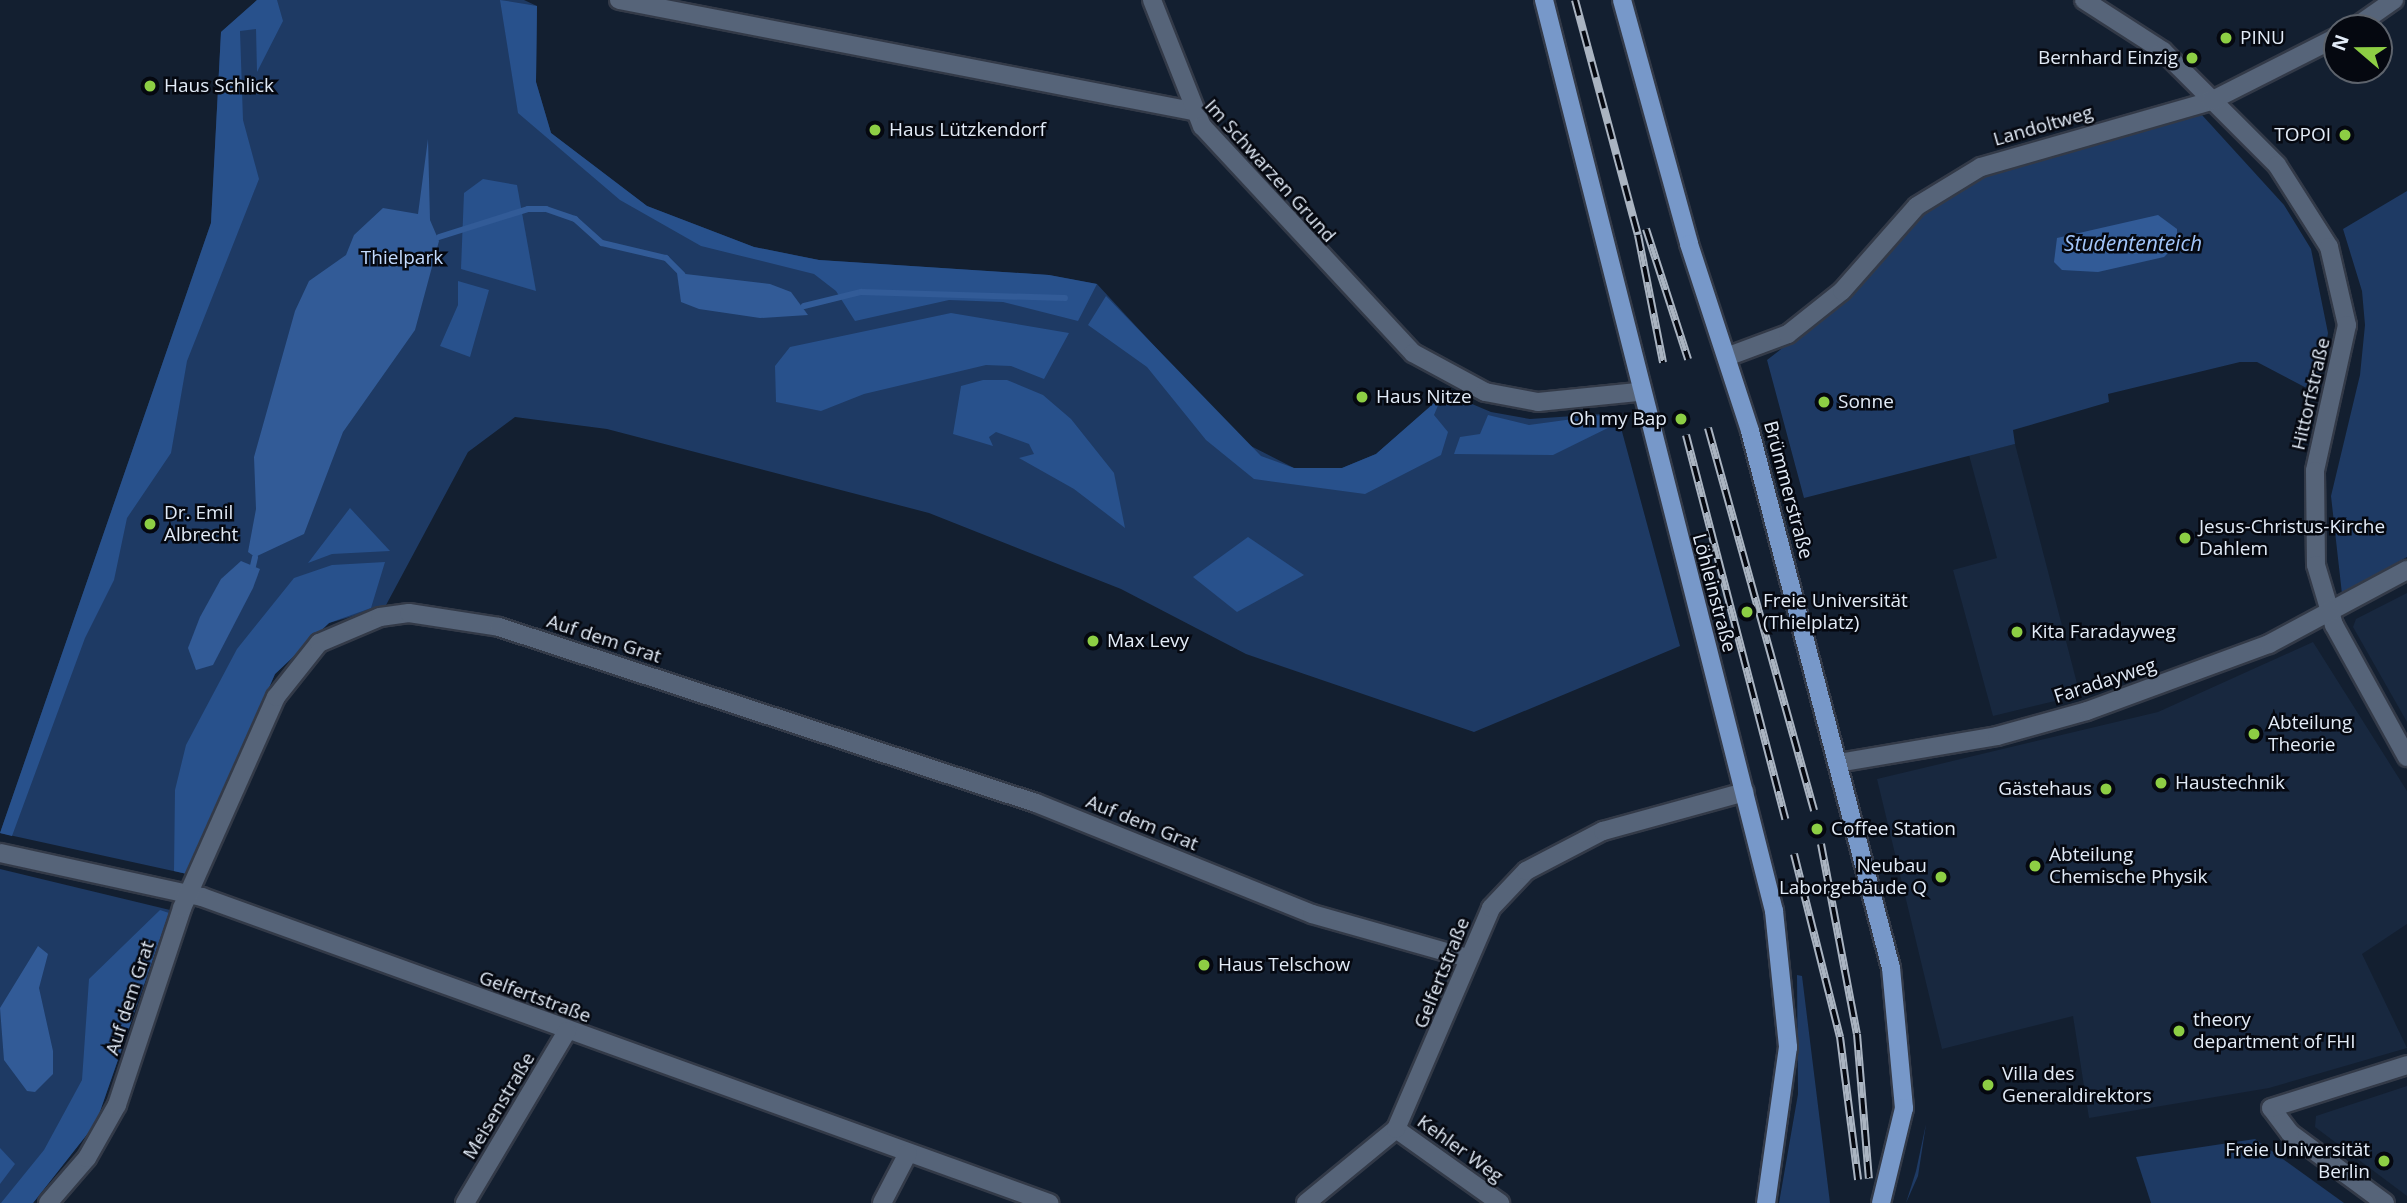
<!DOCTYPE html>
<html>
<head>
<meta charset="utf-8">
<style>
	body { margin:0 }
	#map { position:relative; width:2407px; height:1203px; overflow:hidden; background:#131f30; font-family:"Open Sans",sans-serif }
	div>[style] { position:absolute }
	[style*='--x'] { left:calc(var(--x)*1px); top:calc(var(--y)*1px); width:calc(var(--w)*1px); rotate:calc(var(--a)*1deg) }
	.built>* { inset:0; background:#18283f }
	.green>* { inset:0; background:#1e3a64 }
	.forest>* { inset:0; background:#28518c }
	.water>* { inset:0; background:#325b97 }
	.stream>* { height:6px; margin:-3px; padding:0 3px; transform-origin:3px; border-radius:3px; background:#325b97 }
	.roads { filter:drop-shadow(2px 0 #333a48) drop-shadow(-2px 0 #333a48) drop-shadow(0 2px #333a48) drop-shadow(0 -2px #333a48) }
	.minor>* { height:18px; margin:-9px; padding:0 9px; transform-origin:9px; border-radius:9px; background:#566479 }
	.major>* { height:18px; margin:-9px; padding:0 9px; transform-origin:9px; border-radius:9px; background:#7798c9 }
	.rail>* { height:8px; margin-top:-4px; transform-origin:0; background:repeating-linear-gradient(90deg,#050810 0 16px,#aab4c1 0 32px); box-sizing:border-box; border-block:2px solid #aab4c1 }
	.dots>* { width:19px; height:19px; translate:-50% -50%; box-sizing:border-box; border:4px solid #050810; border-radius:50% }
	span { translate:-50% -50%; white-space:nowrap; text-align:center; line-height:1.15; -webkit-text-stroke:5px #050810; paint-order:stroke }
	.poi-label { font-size:19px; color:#e2ebf7 }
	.left { translate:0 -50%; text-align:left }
	.right { translate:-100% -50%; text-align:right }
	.street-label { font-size:19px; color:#e2ebf7 }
	.park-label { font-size:19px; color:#c4dcff }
	.water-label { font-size:21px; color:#a3c6fa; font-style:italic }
	.north { position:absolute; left:2323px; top:14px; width:70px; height:70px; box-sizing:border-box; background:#050810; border:2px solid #5d636c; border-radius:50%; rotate:290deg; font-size:19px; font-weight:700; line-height:28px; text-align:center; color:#e2ebf7 }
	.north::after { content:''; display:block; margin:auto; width:24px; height:32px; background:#8dce44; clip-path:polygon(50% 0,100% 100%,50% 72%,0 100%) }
</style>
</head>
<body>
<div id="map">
	<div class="built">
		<i style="clip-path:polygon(2015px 444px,2080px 695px,1993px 716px,1953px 570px,1997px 558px,1969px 455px)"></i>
		<i style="clip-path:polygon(2407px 593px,2407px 722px,2353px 627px,2356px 619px)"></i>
		<i style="clip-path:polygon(2313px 642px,2407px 791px,2407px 924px,2362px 954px,2407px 1048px,2269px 1088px,2089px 1118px,2073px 1016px,1942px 1049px,1877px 779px,2158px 712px)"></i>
		<i style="clip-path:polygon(2407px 1086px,2407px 1196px,2315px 1127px,2316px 1116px)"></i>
	</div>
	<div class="green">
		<i style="clip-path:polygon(257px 0,524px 0,537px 6px,536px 82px,551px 133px,647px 206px,754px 247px,819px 260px,1049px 275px,1097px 284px,1243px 442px,1294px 468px,1342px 468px,1376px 454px,1446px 393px,1491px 412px,1530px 419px,1617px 413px,1680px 646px,1474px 732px,1246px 654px,1121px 589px,929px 513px,607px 429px,515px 417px,468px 452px,385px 607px,329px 623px,275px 674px,187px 874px,0 833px,211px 223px,221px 32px)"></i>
		<i style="clip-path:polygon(2202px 115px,2284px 205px,2311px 249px,2328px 333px,2318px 394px,2257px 362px,2240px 362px,2108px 394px,2109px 402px,2013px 430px,2015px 444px,1804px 498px,1767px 360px,1834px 308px,1927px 211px,1973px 181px,2024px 162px)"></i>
		<i style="clip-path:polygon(2407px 191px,2407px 557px,2342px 594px,2331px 496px,2360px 375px,2365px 325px,2362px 291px,2343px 229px)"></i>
		<i style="clip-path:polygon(0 869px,170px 910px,96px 1123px,33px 1203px,0 1203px)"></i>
		<i style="clip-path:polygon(1797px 975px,1802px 976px,1830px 1203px,1779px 1203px,1798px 1094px)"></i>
		<i style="clip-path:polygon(1926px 1124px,1918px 1176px,1906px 1203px,1916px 1171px)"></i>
		<i style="clip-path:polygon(2255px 1139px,2344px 1203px,2151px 1203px,2136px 1157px)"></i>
	</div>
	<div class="forest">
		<i style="clip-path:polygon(257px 0,277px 0,283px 21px,257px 72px,256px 29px,240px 31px,243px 120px,259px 179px,187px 361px,171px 453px,127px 518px,114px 580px,85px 638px,12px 836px,0 833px,211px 223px,221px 32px)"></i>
		<i style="clip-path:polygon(500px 0,537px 6px,536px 82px,551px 133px,647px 206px,754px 247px,819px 260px,1049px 275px,1097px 284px,1078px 321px,1003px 302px,949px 300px,855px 321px,836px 291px,814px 274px,701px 246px,620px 200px,518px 113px)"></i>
		<i style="clip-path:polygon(483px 179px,517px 185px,536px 291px,461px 269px,464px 193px)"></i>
		<i style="clip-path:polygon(458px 281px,489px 290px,470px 357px,440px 346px,458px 305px)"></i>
		<i style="clip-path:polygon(1106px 296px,1261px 456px,1294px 468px,1342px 468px,1376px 454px,1442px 396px,1434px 415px,1448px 432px,1441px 455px,1365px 494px,1254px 479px,1206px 440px,1147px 367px,1088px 325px)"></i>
		<i style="clip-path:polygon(951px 313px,1069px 333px,1044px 379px,1011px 366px,986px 365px,864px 394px,821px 411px,776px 402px,775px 366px,790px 347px)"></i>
		<i style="clip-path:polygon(983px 380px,1007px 380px,1043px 395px,1071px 419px,1114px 473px,1125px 528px,1074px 489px,1019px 458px,1034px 454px,1029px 444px,996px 432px,989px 437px,993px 446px,953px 434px,961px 386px)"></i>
		<i style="clip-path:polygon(1617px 413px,1620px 422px,1553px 455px,1454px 454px,1460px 437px,1480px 434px,1488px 415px,1529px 425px)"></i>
		<i style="clip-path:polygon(350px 508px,390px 551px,332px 554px,308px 563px)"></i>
		<i style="clip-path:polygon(1248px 537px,1304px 575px,1237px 612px,1193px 577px)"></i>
		<i style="clip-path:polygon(385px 562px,371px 608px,329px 623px,275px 674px,187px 874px,174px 871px,175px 790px,186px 745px,237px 649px,294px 578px,332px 565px)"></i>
		<i style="clip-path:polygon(160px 910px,169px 913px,96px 1123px,33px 1203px,1px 1203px,44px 1150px,82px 1080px,89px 979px)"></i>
		<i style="clip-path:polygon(0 1148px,15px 1164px,0 1184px)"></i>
	</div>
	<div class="water">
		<i style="clip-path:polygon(428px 139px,430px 220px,439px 241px,415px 330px,343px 432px,304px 534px,255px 557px,248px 552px,256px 509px,254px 457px,295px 311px,309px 281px,346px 255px,354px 235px,383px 208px,418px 214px)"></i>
		<i style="clip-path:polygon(2158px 215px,2177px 229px,2177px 244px,2164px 257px,2098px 272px,2062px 270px,2054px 262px,2057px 238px)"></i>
		<i style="clip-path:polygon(677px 273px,770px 284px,791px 292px,808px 315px,760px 318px,699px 309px,681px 302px)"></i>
		<i style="clip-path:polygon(241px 561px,260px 569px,253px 588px,213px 665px,196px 670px,188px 648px,200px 617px,221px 579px)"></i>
		<i style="clip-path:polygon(38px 946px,48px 954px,39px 988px,53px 1051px,53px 1074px,35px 1092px,27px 1091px,4px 1060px,0 1008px)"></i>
	</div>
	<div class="stream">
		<i style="--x:439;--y:237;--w:93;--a:-17.5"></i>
		<i style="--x:528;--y:209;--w:18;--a:0"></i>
		<i style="--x:546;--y:209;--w:31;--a:19"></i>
		<i style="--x:575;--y:219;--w:36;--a:42"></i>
		<i style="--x:602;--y:243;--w:66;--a:13.2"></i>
		<i style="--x:666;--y:258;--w:23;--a:45"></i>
		<i style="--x:804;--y:306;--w:59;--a:-13.8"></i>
		<i style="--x:861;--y:292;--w:204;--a:1.7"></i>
		<i style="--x:253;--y:566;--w:9;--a:-77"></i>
	</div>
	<div class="roads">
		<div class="minor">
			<i style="--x:619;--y:0;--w:584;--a:10.96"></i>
			<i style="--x:1152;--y:0;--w:136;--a:68.4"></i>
			<i style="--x:1202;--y:126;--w:310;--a:47.1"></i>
			<i style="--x:1413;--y:353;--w:82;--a:28.4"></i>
			<i style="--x:1485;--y:392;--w:54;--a:10.7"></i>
			<i style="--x:1538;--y:402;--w:100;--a:-5.7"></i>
			<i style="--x:2084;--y:0;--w:94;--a:32.8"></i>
			<i style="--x:2163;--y:51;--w:161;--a:45"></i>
			<i style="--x:2277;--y:165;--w:97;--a:57.6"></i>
			<i style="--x:2329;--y:247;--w:80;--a:77"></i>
			<i style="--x:2347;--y:325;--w:149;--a:102.4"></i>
			<i style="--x:2315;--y:471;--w:94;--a:89.4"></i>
			<i style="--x:2316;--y:565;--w:63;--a:73.3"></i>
			<i style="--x:2334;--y:625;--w:151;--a:61.1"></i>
			<i style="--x:2354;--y:28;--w:49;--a:-35"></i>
			<i style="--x:1729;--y:356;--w:63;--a:-20.4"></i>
			<i style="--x:1788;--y:334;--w:69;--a:-38.5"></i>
			<i style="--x:1842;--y:291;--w:113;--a:-48.6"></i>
			<i style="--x:1917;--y:206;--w:75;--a:-31.4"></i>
			<i style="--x:1981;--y:167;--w:239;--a:-16"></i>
			<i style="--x:2211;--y:101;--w:141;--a:-26.9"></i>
			<i style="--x:1838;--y:763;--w:161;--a:-9.6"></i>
			<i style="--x:1997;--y:736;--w:93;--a:-15.5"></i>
			<i style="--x:2087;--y:711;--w:194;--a:-20.2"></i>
			<i style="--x:2269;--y:644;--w:157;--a:-28.2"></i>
			<i style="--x:0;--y:853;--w:207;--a:12.3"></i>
			<i style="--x:202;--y:897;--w:901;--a:19.86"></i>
			<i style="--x:1396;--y:1129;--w:128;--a:35.4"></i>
			<i style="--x:48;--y:1203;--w:60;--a:-49.1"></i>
			<i style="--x:87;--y:1158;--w:61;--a:-60.5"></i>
			<i style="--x:117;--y:1105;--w:207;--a:-71.7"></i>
			<i style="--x:182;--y:908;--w:231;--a:-66"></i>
			<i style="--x:276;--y:697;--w:69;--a:-51.5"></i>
			<i style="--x:319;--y:643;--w:66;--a:-23.1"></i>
			<i style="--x:380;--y:617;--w:29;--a:-8"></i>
			<i style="--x:409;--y:613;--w:91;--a:8.8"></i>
			<i style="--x:499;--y:627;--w:565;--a:18.15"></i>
			<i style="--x:1036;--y:803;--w:297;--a:21.9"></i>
			<i style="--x:1312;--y:914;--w:161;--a:15.8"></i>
			<i style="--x:465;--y:1203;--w:200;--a:-59.3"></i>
			<i style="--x:882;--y:1203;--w:56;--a:-62.5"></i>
			<i style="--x:1306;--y:1203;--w:117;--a:-39.4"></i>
			<i style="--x:1396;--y:1129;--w:241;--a:-66.7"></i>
			<i style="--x:1491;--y:908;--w:51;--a:-46.6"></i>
			<i style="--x:1526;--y:871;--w:87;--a:-27.5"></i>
			<i style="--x:1603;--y:831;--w:147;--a:-15.4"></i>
			<i style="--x:2385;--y:1203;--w:118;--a:-143.6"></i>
			<i style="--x:2290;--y:1133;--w:31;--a:-127"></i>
			<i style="--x:2271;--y:1108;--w:143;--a:-17.5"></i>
		</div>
		<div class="major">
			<i style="--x:1544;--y:0;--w:940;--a:75.83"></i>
			<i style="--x:1774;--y:911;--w:137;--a:84.1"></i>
			<i style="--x:1788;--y:1047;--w:158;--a:98"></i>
			<i style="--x:1622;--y:0;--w:253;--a:74.6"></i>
			<i style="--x:1689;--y:244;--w:197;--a:71.9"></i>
			<i style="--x:1750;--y:431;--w:555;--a:75.29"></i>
			<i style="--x:1891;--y:968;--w:141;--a:84.7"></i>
			<i style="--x:1904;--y:1108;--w:98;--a:103.6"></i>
		</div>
	</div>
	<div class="rail">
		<i style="--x:1575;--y:0;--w:243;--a:75"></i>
		<i style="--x:1638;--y:235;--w:130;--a:78.9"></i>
		<i style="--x:1646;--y:229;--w:137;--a:72.1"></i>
		<i style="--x:1708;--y:428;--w:397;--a:74.5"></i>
		<i style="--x:1686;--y:435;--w:397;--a:75.5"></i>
		<i style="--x:1821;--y:844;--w:193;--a:79.3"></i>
		<i style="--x:1857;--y:1034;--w:145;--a:85.3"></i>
		<i style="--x:1794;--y:854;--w:189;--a:75.9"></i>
		<i style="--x:1840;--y:1037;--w:144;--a:82.8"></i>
	</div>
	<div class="dots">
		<i style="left:2226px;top:38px;background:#8dce44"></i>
		<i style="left:2192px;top:58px;background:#8dce44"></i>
		<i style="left:150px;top:86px;background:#8dce44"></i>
		<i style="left:875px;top:130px;background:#8dce44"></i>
		<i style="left:2345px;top:135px;background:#8dce44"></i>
		<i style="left:1362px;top:397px;background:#8dce44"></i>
		<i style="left:1824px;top:402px;background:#8dce44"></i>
		<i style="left:1681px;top:419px;background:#8dce44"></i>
		<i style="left:150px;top:524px;background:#8dce44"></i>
		<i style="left:2185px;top:538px;background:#8dce44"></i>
		<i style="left:1747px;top:612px;background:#8dce44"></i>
		<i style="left:2017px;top:632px;background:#8dce44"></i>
		<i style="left:1093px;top:641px;background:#8dce44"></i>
		<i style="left:2254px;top:734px;background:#8dce44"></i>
		<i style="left:2161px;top:783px;background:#8dce44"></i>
		<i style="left:2106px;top:789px;background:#8dce44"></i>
		<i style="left:1817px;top:829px;background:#8dce44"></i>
		<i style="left:2035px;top:866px;background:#8dce44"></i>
		<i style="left:1941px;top:877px;background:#8dce44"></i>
		<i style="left:1204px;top:965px;background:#8dce44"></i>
		<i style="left:2179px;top:1031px;background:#8dce44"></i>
		<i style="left:1988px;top:1085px;background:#8dce44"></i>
		<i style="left:2384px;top:1161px;background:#8dce44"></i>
	</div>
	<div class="poi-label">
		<span class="left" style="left:2240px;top:38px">PINU</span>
		<span class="right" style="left:2178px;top:58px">Bernhard Einzig</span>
		<span class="left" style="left:164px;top:86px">Haus Schlick</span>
		<span class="left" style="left:889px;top:130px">Haus Lützkendorf</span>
		<span class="right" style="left:2331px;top:135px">TOPOI</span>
		<span class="left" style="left:1376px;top:397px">Haus Nitze</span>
		<span class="left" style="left:1838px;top:402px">Sonne</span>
		<span class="right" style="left:1667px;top:419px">Oh my Bap</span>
		<span class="left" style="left:164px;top:524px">Dr. Emil<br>Albrecht</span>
		<span class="left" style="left:2199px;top:538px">Jesus-Christus-Kirche<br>Dahlem</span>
		<span class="left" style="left:1763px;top:612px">Freie Universität<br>(Thielplatz)</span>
		<span class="left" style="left:2031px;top:632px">Kita Faradayweg</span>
		<span class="left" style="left:1107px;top:641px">Max Levy</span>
		<span class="left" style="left:2268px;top:734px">Abteilung<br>Theorie</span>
		<span class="left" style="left:2175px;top:783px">Haustechnik</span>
		<span class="right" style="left:2092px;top:789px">Gästehaus</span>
		<span class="left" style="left:1831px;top:829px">Coffee Station</span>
		<span class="left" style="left:2049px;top:866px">Abteilung<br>Chemische Physik</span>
		<span class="right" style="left:1927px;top:877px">Neubau<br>Laborgebäude Q</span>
		<span class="left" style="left:1218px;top:965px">Haus Telschow</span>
		<span class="left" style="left:2193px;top:1031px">theory<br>department of FHI</span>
		<span class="left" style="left:2002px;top:1085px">Villa des<br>Generaldirektors</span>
		<span class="right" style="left:2370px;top:1161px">Freie Universität<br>Berlin</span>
	</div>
	<div class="street-label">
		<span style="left:2043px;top:126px;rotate:-16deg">Landoltweg</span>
		<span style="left:1270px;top:171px;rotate:48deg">Im Schwarzen Grund</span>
		<span style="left:2311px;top:394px;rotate:-77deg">Hittorfstraße</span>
		<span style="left:1788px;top:490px;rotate:75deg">Brümmerstraße</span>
		<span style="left:1714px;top:593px;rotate:75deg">Löhleinstraße</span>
		<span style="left:604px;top:639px;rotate:18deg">Auf dem Grat</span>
		<span style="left:2105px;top:681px;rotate:-18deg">Faradayweg</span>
		<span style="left:1142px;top:823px;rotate:22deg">Auf dem Grat</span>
		<span style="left:1442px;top:973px;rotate:-68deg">Gelfertstraße</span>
		<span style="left:535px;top:997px;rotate:20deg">Gelfertstraße</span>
		<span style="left:130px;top:998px;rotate:-72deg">Auf dem Grat</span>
		<span style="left:499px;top:1106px;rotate:-59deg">Meisenstraße</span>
		<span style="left:1460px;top:1149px;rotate:36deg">Kehler Weg</span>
	</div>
	<div class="park-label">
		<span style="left:402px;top:258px">Thielpark</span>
	</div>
	<div class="water-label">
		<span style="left:2133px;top:243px">Studententeich</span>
	</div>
	<div class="north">N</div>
</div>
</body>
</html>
